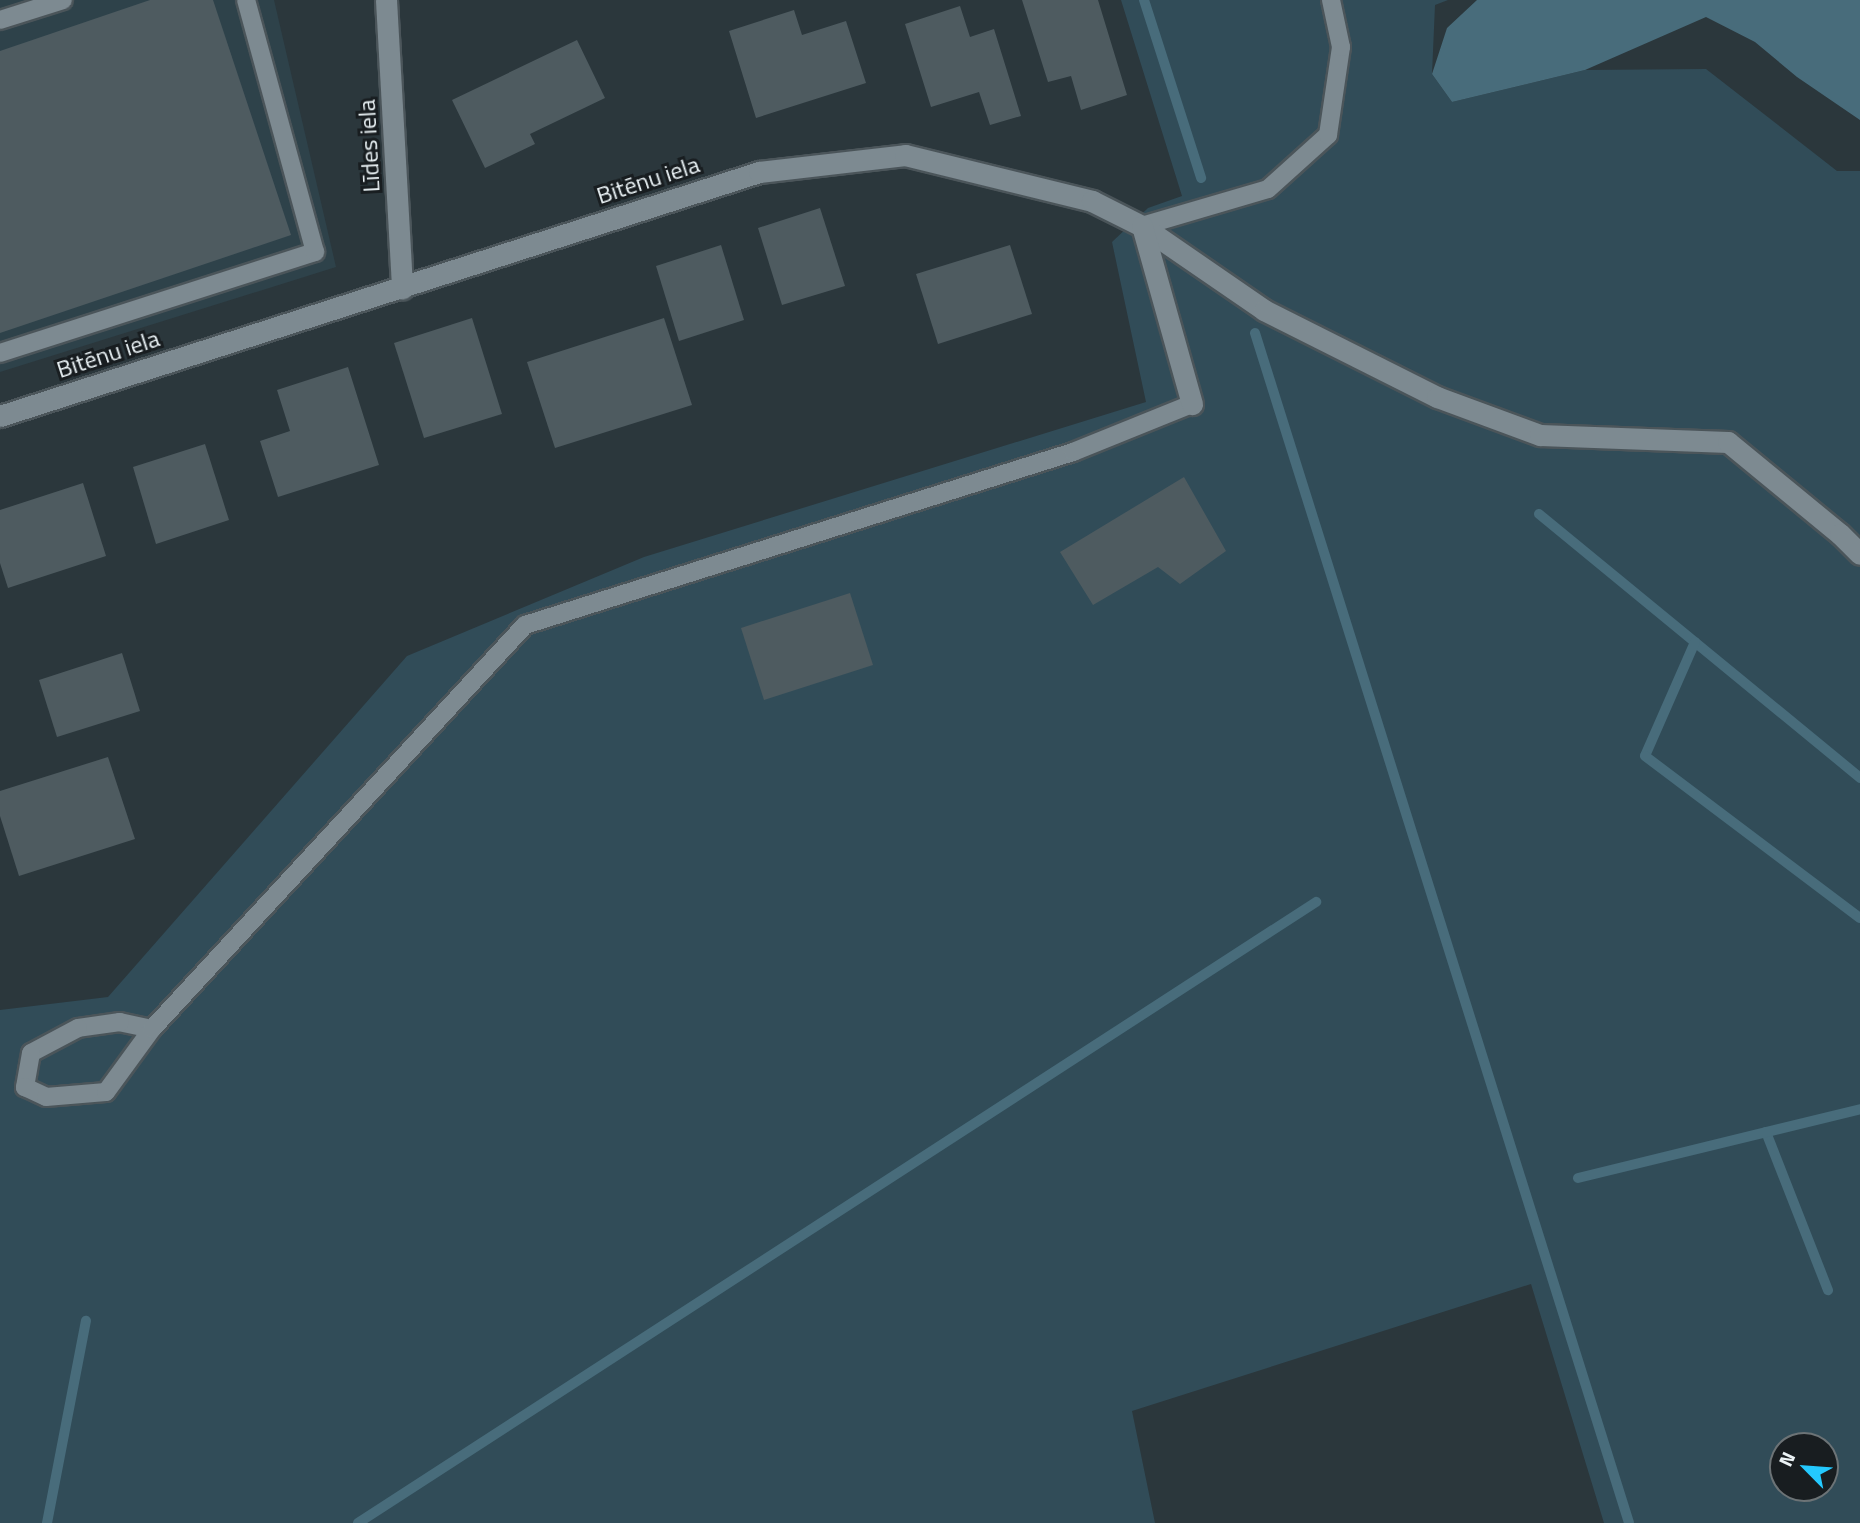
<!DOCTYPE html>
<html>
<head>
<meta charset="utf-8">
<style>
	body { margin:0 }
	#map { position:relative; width:1860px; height:1523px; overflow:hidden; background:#2b373c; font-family:"Titillium Web",sans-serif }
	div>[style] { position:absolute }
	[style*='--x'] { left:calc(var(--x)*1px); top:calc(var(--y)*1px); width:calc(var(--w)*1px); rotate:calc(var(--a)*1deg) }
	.built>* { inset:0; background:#2e424a }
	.green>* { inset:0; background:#314c58 }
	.water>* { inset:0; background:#486c7b }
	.stream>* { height:10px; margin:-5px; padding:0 5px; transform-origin:5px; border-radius:5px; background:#486c7b }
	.building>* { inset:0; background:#4e5b60 }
	.roads { filter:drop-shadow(2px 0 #4b555a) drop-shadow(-2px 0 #4b555a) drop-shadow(0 2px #4b555a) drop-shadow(0 -2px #4b555a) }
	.lane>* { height:18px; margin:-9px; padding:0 9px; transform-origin:9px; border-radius:9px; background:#7d8a91 }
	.street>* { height:21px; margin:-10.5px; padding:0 10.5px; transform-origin:10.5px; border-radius:10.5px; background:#7d8a91 }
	span { translate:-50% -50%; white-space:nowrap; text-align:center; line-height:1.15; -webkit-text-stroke:6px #181d20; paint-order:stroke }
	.street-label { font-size:24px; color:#ebf3f6 }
	.north { position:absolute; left:1769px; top:1432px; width:70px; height:70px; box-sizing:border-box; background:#181d20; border:2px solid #6c7376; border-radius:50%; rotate:295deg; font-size:19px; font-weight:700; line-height:28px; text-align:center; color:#ebf3f6 }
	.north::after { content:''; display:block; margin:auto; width:24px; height:32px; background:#24c9fe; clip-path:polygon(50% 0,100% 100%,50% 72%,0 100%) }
</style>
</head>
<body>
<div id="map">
	<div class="built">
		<i style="clip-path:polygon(0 0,274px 0,336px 267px,0 372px)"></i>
	</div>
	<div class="green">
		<i style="clip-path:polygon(evenodd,1121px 0,1448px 0,1435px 5px,1432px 74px,1452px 102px,1585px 70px,1706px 69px,1837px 171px,1860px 171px,1860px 1523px,1604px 1523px,1531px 1284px,1132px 1411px,1155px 1523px,0 1523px,0 1010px,108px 997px,407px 656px,644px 557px,1146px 402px,1112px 242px,1148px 208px,1182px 196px,1121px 0,1783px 1446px,1825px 1446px,1825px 1488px,1783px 1488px,1783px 1446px)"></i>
	</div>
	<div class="water">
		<i style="clip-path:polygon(1477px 0,1860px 0,1860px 120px,1797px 77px,1755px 42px,1706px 17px,1585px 70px,1452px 102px,1432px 74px,1447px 28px)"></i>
	</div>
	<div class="stream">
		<i style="--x:1144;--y:0;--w:187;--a:72.2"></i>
		<i style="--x:1255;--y:333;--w:1247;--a:72.55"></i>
		<i style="--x:1539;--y:514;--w:416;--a:39.4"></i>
		<i style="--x:1695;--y:642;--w:124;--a:113.7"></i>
		<i style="--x:1645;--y:756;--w:269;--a:37"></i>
		<i style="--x:1766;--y:1132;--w:170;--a:68.6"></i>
		<i style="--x:1578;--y:1178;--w:290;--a:-13.7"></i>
		<i style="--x:47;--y:1523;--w:206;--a:-79.1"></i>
		<i style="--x:358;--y:1523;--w:1142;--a:-32.95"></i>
	</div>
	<div class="building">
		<i style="clip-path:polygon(150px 0,213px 0,291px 235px,0 333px,0 51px)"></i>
		<i style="clip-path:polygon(1022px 0,1098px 0,1127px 95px,1081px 110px,1071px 76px,1048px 82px)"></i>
		<i style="clip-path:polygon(960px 6px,970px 37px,994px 29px,1021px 116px,990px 125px,979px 92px,931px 107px,905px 24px)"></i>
		<i style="clip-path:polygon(794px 10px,802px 35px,846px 21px,866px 83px,756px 118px,729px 31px)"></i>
		<i style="clip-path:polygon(577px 40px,605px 98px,530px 134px,535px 144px,485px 168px,452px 100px)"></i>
		<i style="clip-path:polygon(820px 208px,845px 286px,782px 305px,758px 228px)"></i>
		<i style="clip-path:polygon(721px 245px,744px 320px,679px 341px,656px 266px)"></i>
		<i style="clip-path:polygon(1010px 245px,1032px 314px,938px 344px,916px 274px)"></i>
		<i style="clip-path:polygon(472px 318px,502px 414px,424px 438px,394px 343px)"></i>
		<i style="clip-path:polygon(664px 318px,692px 405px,555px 448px,527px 362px)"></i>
		<i style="clip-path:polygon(348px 367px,379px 465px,278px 497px,260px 441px,290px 431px,277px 390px)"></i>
		<i style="clip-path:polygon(205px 444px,229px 520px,156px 544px,133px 467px)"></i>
		<i style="clip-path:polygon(1184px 477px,1226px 551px,1180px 584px,1158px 567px,1093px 605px,1060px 552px)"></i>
		<i style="clip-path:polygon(83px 483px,106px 556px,8px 588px,0 563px,0 510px)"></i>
		<i style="clip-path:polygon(850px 593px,873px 665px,764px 700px,741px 628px)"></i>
		<i style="clip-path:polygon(122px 653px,140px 711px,57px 737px,39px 680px)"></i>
		<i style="clip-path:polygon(108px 757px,135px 839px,19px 876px,0 816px,0 791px)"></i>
	</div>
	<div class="roads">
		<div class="lane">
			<i style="--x:0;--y:20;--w:66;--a:-17.6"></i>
			<i style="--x:1142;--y:226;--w:131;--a:-16.4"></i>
			<i style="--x:1268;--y:189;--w:81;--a:-42"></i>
			<i style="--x:1328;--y:135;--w:89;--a:-81.6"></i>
			<i style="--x:1341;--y:47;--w:48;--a:-102"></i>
			<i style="--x:0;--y:353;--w:331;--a:-17.8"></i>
			<i style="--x:315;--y:252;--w:261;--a:-105.3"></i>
			<i style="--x:152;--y:1029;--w:33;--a:-168"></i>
			<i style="--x:120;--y:1022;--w:42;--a:171.9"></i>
			<i style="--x:78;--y:1028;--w:53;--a:152"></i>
			<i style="--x:31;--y:1053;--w:35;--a:100"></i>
			<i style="--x:25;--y:1087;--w:23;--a:25"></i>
			<i style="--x:46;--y:1097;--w:60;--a:-4.8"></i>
			<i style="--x:106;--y:1092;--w:78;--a:-53.9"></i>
			<i style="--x:152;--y:1029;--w:550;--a:-47.28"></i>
			<i style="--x:525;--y:625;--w:575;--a:-17.52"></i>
			<i style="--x:1073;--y:452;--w:128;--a:-22"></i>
		</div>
		<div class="street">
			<i style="--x:386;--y:0;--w:289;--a:86.8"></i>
			<i style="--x:1142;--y:226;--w:148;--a:34.5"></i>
			<i style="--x:1264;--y:310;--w:194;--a:26.7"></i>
			<i style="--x:1437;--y:397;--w:110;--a:20.3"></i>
			<i style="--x:1540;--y:435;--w:188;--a:2.1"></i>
			<i style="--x:1728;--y:442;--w:145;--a:39.4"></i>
			<i style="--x:1840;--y:534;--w:28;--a:45"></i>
			<i style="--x:0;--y:416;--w:797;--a:-17.82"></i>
			<i style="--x:759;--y:172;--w:147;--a:-6.6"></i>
			<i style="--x:905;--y:155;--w:193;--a:13.8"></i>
			<i style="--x:1092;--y:201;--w:56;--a:26.6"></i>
			<i style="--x:1142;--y:226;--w:185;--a:74.3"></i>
		</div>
	</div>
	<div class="street-label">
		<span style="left:369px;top:146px;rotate:-93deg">Līdes iela</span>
		<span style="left:648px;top:180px;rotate:-18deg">Bitēnu iela</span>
		<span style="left:108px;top:354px;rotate:-18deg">Bitēnu iela</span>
	</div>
	<div class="north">N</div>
</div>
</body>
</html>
